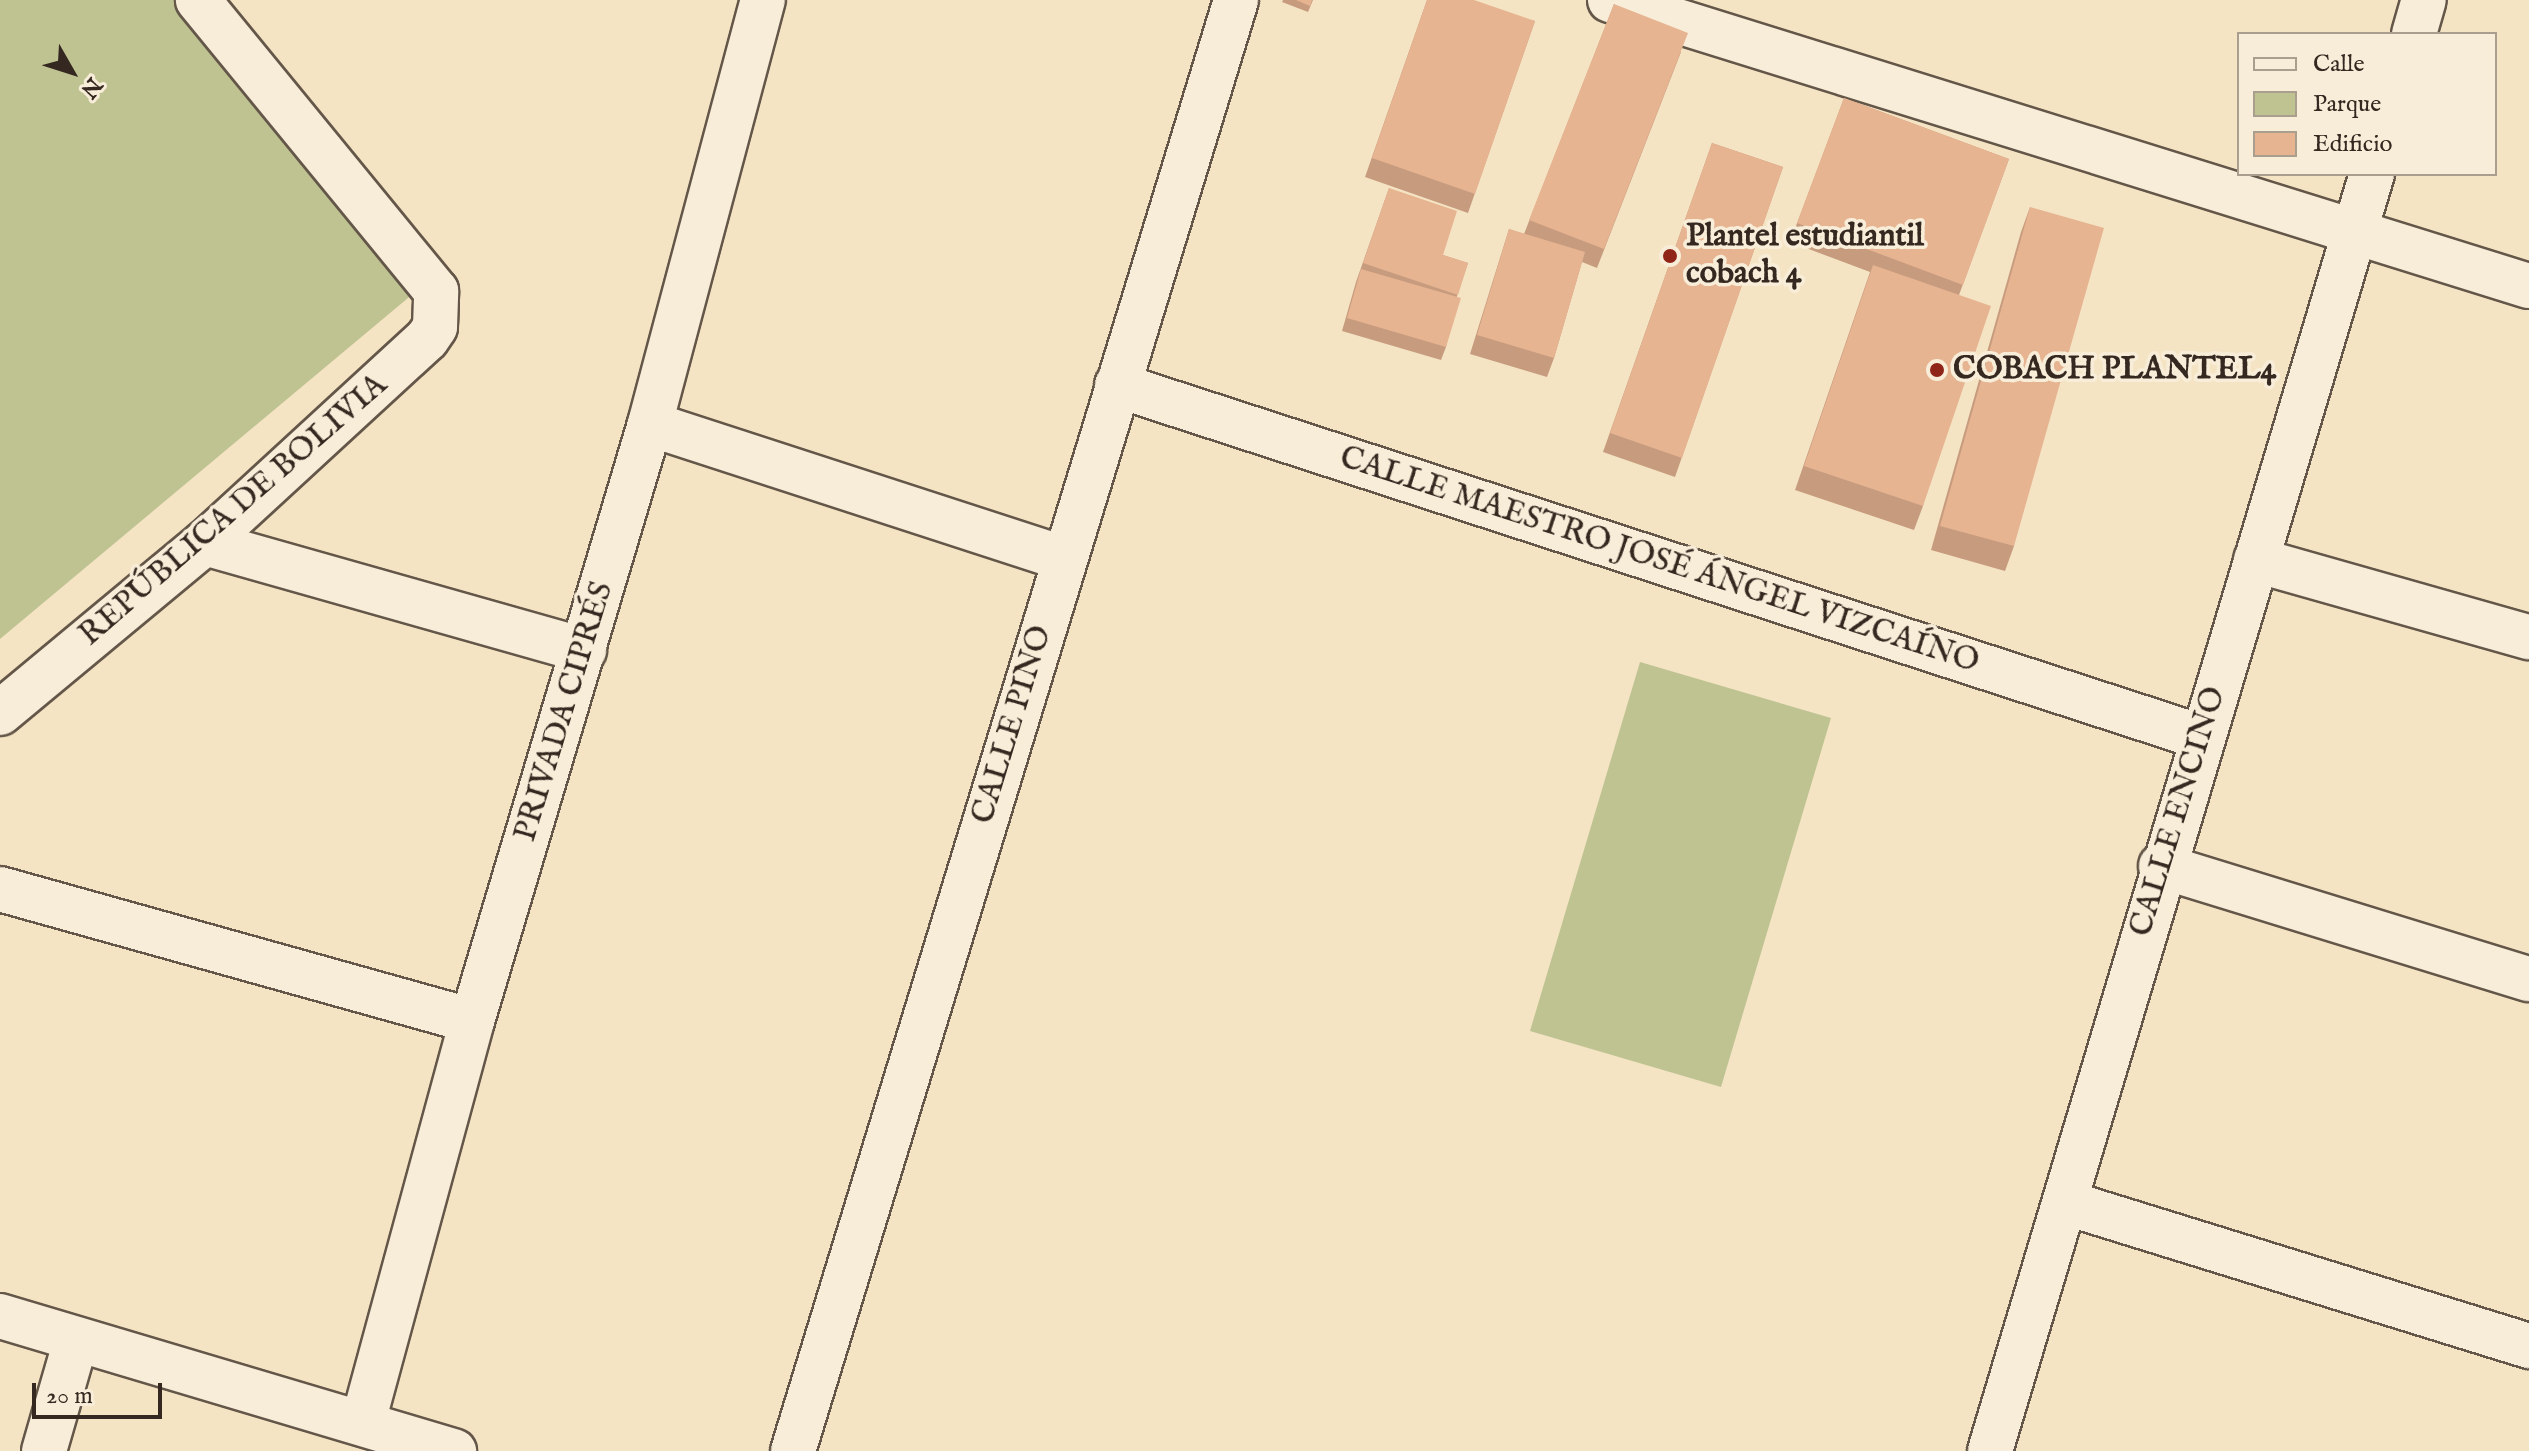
<!DOCTYPE html>
<html>
<head>
<meta charset="utf-8">
<style>
	body { margin:0 }
	#map { position:relative; width:2529px; height:1451px; overflow:hidden; background:#f4e4c3; font-family:"IM FELL English",serif }
	div>[style] { position:absolute }
	[style*='--x'] { left:calc(var(--x)*1px); top:calc(var(--y)*1px); width:calc(var(--w)*1px); rotate:calc(var(--a)*1deg) }
	.green>* { inset:0; background:#bfc392 }
	.roads { filter:drop-shadow(2px 0 #645749) drop-shadow(-2px 0 #645749) drop-shadow(0 2px #645749) drop-shadow(0 -2px #645749) }
	.street>* { height:44px; margin:-22px; padding:0 22px; transform-origin:22px; border-radius:22px; background:#f8edd8 }
	.secondary>* { height:44px; margin:-22px; padding:0 22px; transform-origin:22px; border-radius:22px; background:#f8edd8 }
	.wall>* { inset:0; background:#c79b7e }
	.building>* { inset:0; background:#e7b492 }
	.dots>* { width:22px; height:22px; translate:-50% -50%; box-sizing:border-box; border:4px solid #f8edd8; border-radius:50% }
	span { translate:-50% -50%; white-space:nowrap; text-align:center; line-height:1.15; -webkit-text-stroke:7px #f8edd8; paint-order:stroke }
	.poi-label { font-size:32px; color:#342820; font-weight:700 }
	.left { translate:0 -50%; text-align:left }
	.street-label { font-size:32px; color:#342820 }
	.legend { position:absolute; left:2237px; top:32px; width:260px; height:144px; box-sizing:border-box; background:#f8edd8; border:2px solid #aa9e8e; margin:0; padding:10px 14px; list-style:none; font-size:24px; color:#342820 }
	.legend li { display:flex; align-items:center; gap:16px; height:40px }
	.legend b { width:40px; border:2px solid #aa9e8e }
	.north { position:absolute; left:32px; top:32px; width:80px; height:80px; -webkit-text-stroke:6px #f8edd8; paint-order:stroke; rotate:129deg; font-size:22px; font-weight:700; line-height:32px; text-align:center; color:#342820 }
	.north::after { content:''; display:block; margin:auto; width:28px; height:36px; background:#342820; clip-path:polygon(50% 0,100% 100%,50% 72%,0 100%) }
	.scale { position:absolute; left:32px; top:1383px; width:130px; height:36px; box-sizing:border-box; border:4px solid #342820; border-top:0; padding-left:10px; font-size:24px; line-height:28px; white-space:nowrap; color:#342820; -webkit-text-stroke:6px #f8edd8; paint-order:stroke }
</style>
</head>
<body>
<div id="map">
	<div class="green">
		<i style="clip-path:polygon(0 0,179px 0,414px 293px,0 639px)"></i>
		<i style="clip-path:polygon(1640px 662px,1831px 718px,1721px 1087px,1530px 1031px)"></i>
	</div>
	<div class="roads">
		<div class="street">
			<i style="--x:1610;--y:0;--w:962;--a:17.29"></i>
			<i style="--x:2414;--y:34;--w:35;--a:-74"></i>
			<i style="--x:1117;--y:385;--w:1140;--a:17.99"></i>
			<i style="--x:650;--y:424;--w:434;--a:18"></i>
			<i style="--x:205;--y:543;--w:394;--a:15.8"></i>
			<i style="--x:2256;--y:560;--w:284;--a:15.8"></i>
			<i style="--x:0;--y:713;--w:266;--a:-39.7"></i>
			<i style="--x:205;--y:543;--w:301;--a:-42.6"></i>
			<i style="--x:427;--y:339;--w:14;--a:-56"></i>
			<i style="--x:435;--y:327;--w:36;--a:-88"></i>
			<i style="--x:436;--y:291;--w:376;--a:-129.3"></i>
			<i style="--x:2161;--y:866;--w:385;--a:17.1"></i>
			<i style="--x:0;--y:889;--w:490;--a:15.6"></i>
			<i style="--x:2067;--y:1203;--w:484;--a:17.2"></i>
			<i style="--x:363;--y:1422;--w:416;--a:-74.8"></i>
			<i style="--x:472;--y:1021;--w:623;--a:-73.4"></i>
			<i style="--x:650;--y:424;--w:439;--a:-75.1"></i>
			<i style="--x:793;--y:1451;--w:1517;--a:-73.02"></i>
			<i style="--x:1990;--y:1451;--w:1333;--a:-73.35"></i>
		</div>
		<div class="secondary">
			<i style="--x:0;--y:1316;--w:474;--a:16.6"></i>
			<i style="--x:44;--y:1451;--w:116;--a:-73.9"></i>
		</div>
	</div>
	<div class="wall">
		<i style="clip-path:polygon(1283px 0,1313px 0,1308px 12px,1282px 2px)"></i>
		<i style="clip-path:polygon(1427px 0,1535px 21px,1468px 213px,1365px 177px)"></i>
		<i style="clip-path:polygon(1614px 4px,1681px 52px,1597px 268px,1582px 262px,1554px 358px,1547px 377px,1470px 354px,1509px 229px,1524px 234px)"></i>
		<i style="clip-path:polygon(1844px 98px,2009px 159px,1959px 295px,1923px 506px,1914px 530px,1795px 490px,1870px 272px,1790px 242px)"></i>
		<i style="clip-path:polygon(1712px 143px,1783px 167px,1675px 477px,1603px 452px)"></i>
		<i style="clip-path:polygon(1389px 188px,1443px 255px,1468px 263px,1457px 296px,1446px 347px,1441px 360px,1342px 331px,1356px 282px)"></i>
		<i style="clip-path:polygon(2030px 207px,2014px 546px,2005px 571px,1931px 550px,2021px 232px)"></i>
	</div>
	<div class="building">
		<i style="clip-path:polygon(1296px 0,1312px 0,1310px 6px)"></i>
		<i style="clip-path:polygon(1427px 0,1474px 0,1535px 21px,1475px 194px,1372px 158px)"></i>
		<i style="clip-path:polygon(1614px 4px,1688px 33px,1604px 249px,1529px 220px)"></i>
		<i style="clip-path:polygon(1844px 98px,2009px 159px,1963px 285px,1797px 223px)"></i>
		<i style="clip-path:polygon(1712px 143px,1783px 167px,1682px 458px,1610px 433px)"></i>
		<i style="clip-path:polygon(1389px 188px,1457px 211px,1443px 255px,1468px 263px,1458px 295px,1363px 263px)"></i>
		<i style="clip-path:polygon(2030px 207px,2104px 228px,2014px 546px,1940px 526px)"></i>
		<i style="clip-path:polygon(1509px 229px,1585px 252px,1554px 358px,1477px 335px)"></i>
		<i style="clip-path:polygon(1873px 265px,1991px 306px,1923px 506px,1804px 466px)"></i>
		<i style="clip-path:polygon(1361px 269px,1461px 298px,1446px 347px,1347px 318px)"></i>
	</div>
	<div class="dots">
		<i style="left:1670px;top:256px;background:#8f2418"></i>
		<i style="left:1937px;top:370px;background:#8f2418"></i>
	</div>
	<div class="poi-label">
		<span class="left" style="left:1686px;top:256px">Plantel estudiantil<br>cobach 4</span>
		<span class="left" style="left:1953px;top:370px">COBACH PLANTEL4</span>
	</div>
	<div class="street-label">
		<span style="left:234px;top:511px;rotate:-41deg">REPÚBLICA DE BOLIVIA</span>
		<span style="left:1659px;top:561px;rotate:18deg">CALLE MAESTRO JOSÉ ÁNGEL VIZCAÍNO</span>
		<span style="left:565px;top:712px;rotate:-73deg">PRIVADA CIPRÉS</span>
		<span style="left:1013px;top:725px;rotate:-73deg">CALLE PINO</span>
		<span style="left:2179px;top:812px;rotate:-73deg">CALLE ENCINO</span>
	</div>
	<ul class="legend">
	<li><b style="height:10px;background:#f8edd8"></b>Calle</li>
	<li><b style="height:22px;background:#bfc392"></b>Parque</li>
	<li><b style="height:22px;background:#e7b492"></b>Edificio</li>
	</ul>
	<div class="north">N</div>
	<div class="scale">20 m</div>
</div>
</body>
</html>
